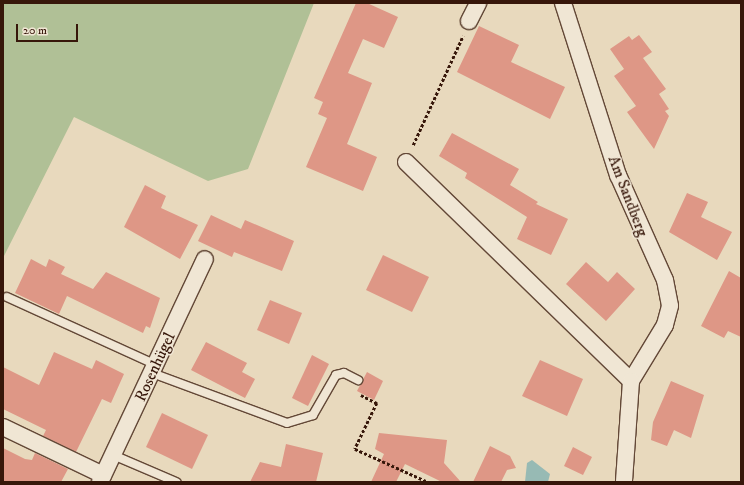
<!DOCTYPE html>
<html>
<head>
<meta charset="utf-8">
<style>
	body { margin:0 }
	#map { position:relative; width:744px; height:485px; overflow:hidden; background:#e8d9bd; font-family:"IM FELL DW Pica",serif }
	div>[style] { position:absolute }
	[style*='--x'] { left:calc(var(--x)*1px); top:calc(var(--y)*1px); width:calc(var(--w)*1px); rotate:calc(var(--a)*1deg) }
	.green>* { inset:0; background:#b0c096 }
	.water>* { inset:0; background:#97bab4 }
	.building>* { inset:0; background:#de9786 }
	.path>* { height:2.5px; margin-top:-1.25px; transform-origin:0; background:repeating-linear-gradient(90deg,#37170a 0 3px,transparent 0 5px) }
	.roads { filter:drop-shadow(1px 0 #634837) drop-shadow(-1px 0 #634837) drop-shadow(0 1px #634837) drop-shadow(0 -1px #634837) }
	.service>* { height:8px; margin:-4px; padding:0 4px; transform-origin:4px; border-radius:4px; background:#f0e6d4 }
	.minor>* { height:16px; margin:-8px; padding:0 8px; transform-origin:8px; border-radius:8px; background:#f0e6d4 }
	span { translate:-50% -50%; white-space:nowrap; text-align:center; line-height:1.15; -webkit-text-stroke:3px #f0e6d4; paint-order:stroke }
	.street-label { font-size:16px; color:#37170a }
	.frame { position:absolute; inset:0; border:4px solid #37170a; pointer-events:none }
	.scale { position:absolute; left:16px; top:24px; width:62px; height:18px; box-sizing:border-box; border:2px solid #37170a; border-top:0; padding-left:5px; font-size:12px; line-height:14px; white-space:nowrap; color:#37170a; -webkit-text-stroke:3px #f0e6d4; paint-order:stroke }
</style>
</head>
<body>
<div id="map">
	<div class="green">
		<i style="clip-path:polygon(3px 3px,314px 3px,248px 169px,208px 181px,74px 117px,3px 258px)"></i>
	</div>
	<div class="water">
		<i style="clip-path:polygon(532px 460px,550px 474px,548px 482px,525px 482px,527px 463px)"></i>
	</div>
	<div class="building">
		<i style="clip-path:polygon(356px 3px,367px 3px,398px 17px,384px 48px,363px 39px,348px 73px,372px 83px,347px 144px,377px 157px,363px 191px,306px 167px,327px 118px,318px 114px,323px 102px,314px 98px)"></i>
		<i style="clip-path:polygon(479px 26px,519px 45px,511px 62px,565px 87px,550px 119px,457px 72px)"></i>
		<i style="clip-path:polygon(639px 35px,652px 52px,643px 58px,666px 89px,659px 94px,669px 109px,665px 111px,669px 116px,654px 149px,627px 112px,636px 106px,614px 76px,624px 69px,610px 49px,629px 36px,632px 40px)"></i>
		<i style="clip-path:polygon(452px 133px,519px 169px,510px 185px,538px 202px,536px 204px,568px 219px,551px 255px,517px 239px,527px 217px,465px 178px,467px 173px,439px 156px)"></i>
		<i style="clip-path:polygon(145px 185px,166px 196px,161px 208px,198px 225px,180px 259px,124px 227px)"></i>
		<i style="clip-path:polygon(687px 193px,708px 202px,701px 217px,732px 232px,717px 260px,669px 232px)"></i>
		<i style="clip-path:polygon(211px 215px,241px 229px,245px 220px,294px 241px,282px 271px,234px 252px,232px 257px,198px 241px)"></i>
		<i style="clip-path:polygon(383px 255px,429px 277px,412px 312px,366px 290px)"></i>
		<i style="clip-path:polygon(31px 259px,46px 267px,49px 259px,65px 267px,61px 274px,93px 289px,106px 272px,160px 298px,150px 328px,146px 326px,143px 333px,67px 296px,59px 314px,15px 293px)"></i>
		<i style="clip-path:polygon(586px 262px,608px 282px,617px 272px,635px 289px,606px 321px,566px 284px)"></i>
		<i style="clip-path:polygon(729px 271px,741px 278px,741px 337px,728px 331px,724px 338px,701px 326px)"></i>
		<i style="clip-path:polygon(270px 300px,302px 313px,289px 344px,257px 330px)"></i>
		<i style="clip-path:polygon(206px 342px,247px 363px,242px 372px,255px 379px,245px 398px,191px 370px)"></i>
		<i style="clip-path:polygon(54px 352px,92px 369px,96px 360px,124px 374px,111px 403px,102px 399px,76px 452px,43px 436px,46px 430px,3px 409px,3px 367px,39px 385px)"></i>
		<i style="clip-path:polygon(312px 355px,329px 364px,308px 406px,292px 398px)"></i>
		<i style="clip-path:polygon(540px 360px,583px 379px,567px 416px,522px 396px)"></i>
		<i style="clip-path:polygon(367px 372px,383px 381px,374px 400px,357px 391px)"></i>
		<i style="clip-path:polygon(671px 381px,704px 395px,691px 438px,674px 430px,667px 446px,651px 440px,653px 422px)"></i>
		<i style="clip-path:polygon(162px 413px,208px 435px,192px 469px,146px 447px)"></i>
		<i style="clip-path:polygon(379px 433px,447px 440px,444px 463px,461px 482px,442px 482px,405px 464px,396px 482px,371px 482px,384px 454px,375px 449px)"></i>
		<i style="clip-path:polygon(286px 444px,323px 453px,316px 482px,250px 482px,260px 462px,281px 467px)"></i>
		<i style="clip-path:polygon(490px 446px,510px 456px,516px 468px,507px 470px,501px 482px,473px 482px)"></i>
		<i style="clip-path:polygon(573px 447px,592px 457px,583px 475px,564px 466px)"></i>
		<i style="clip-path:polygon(3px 448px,25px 459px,32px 460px,35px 453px,68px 469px,61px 482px,3px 482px)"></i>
	</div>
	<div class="path">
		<i style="--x:413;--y:145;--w:120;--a:-65.4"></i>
		<i style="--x:361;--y:395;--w:18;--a:27"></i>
		<i style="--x:377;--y:403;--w:51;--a:115.6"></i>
		<i style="--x:355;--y:449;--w:80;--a:24.3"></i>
	</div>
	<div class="roads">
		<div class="service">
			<i style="--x:7;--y:297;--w:164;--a:24.5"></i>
			<i style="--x:152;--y:373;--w:144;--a:20.3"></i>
			<i style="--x:287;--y:423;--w:27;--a:-17"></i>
			<i style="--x:313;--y:415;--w:46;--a:-60.1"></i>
			<i style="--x:336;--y:375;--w:8;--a:-14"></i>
			<i style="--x:344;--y:373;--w:16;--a:27"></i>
			<i style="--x:113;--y:455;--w:69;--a:23.2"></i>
		</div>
		<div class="minor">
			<i style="--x:563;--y:3;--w:181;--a:72.3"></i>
			<i style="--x:618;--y:175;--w:115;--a:65.9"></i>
			<i style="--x:665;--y:280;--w:26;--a:79"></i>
			<i style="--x:670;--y:306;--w:20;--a:105"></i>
			<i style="--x:665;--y:325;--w:66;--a:121.3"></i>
			<i style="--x:469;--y:21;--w:20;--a:-63"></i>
			<i style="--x:406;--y:162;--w:314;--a:44.2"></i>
			<i style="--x:631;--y:381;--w:101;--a:94"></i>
			<i style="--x:3;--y:427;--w:111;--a:25.6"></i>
			<i style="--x:100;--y:482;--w:246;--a:-64.8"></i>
		</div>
	</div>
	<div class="street-label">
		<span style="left:628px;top:196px;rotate:69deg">Am Sandberg</span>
		<span style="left:155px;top:367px;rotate:-65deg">Rosenhügel</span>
	</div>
	<div class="frame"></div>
	<div class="scale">20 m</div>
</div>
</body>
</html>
